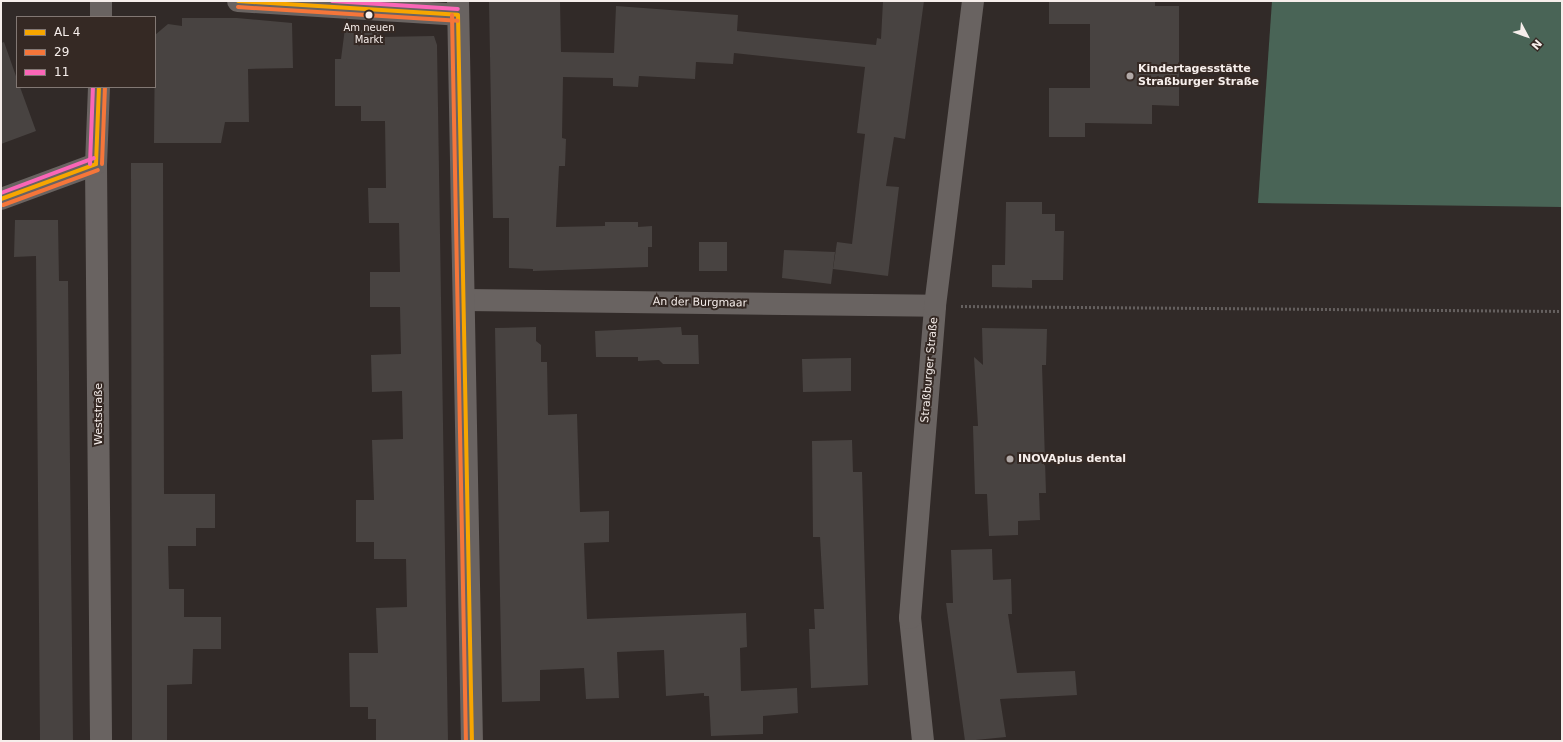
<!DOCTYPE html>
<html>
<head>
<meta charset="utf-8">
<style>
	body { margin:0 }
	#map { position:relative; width:1563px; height:742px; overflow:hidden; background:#312a28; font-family:"DejaVu Sans",sans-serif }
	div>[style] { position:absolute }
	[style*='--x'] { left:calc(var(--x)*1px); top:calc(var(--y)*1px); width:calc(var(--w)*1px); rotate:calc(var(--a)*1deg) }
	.forest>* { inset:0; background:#496456 }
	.building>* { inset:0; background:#484341 }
	.path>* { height:2.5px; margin-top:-1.25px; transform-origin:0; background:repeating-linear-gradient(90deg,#65605f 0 2px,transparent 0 4px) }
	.minor>* { height:22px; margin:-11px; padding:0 11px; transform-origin:11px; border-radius:11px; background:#696361 }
	.tertiary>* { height:22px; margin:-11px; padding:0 11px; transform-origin:11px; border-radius:11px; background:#696361 }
	.bus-1>* { height:4px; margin:-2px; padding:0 2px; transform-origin:2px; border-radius:2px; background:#f7a600 }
	.bus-2>* { height:4px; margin:-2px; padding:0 2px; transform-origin:2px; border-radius:2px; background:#f5763a }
	.bus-3>* { height:4px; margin:-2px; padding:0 2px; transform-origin:2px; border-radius:2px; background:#fa66b7 }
	.dots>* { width:11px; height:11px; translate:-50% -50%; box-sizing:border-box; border:2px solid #352924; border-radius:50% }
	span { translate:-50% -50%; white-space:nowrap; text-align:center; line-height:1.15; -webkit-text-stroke:4px #352924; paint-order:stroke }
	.bus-label { font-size:10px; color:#f6eeeb }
	.poi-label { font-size:11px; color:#f6eeeb; font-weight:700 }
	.left { translate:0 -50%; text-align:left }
	.street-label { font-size:11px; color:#f6eeeb }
	.frame { position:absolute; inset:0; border:2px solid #f6eeeb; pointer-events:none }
	.legend { position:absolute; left:16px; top:16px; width:140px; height:72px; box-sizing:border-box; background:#352924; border:1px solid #827874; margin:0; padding:5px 7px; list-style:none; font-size:12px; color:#f6eeeb }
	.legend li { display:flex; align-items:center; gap:8px; height:20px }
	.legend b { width:20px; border:1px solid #827874 }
	.north { position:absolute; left:1507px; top:16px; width:40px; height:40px; -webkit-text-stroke:3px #352924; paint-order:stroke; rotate:131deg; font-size:11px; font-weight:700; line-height:16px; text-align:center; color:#f6eeeb }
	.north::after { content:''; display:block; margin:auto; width:14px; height:18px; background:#f6eeeb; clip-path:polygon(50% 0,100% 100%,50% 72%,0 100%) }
</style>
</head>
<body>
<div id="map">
	<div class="forest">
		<i style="clip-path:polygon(1272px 1px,1562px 1px,1562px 207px,1258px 203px)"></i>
	</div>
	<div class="building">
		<i style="clip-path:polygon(489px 1px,560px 1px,561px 52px,614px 53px,616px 6px,738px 15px,737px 31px,876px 45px,877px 38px,881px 39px,883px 1px,924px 1px,905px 139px,894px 137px,886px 186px,899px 187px,888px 276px,833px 269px,837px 242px,852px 244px,865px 134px,857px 133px,865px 67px,734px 53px,733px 64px,696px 62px,695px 79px,639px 76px,638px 87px,613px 86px,613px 78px,563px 77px,562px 138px,566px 139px,565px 166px,559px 166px,556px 227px,605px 226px,605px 222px,638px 222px,638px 227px,652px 226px,652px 247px,648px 247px,648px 267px,533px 271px,533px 269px,509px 268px,509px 218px,493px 218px)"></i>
		<i style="clip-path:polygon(1049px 1px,1155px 1px,1155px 6px,1179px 6px,1179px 106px,1152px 105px,1152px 124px,1085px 123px,1085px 137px,1049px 137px,1049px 88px,1090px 88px,1090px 24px,1049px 24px)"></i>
		<i style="clip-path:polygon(182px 18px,237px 18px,292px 23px,293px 68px,248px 69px,249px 122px,225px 122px,221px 143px,154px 143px,155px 35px,168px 24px,182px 26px)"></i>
		<i style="clip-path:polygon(345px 28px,380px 32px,380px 37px,434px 36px,437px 45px,448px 741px,376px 741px,376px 719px,368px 719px,368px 707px,350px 707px,349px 653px,378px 653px,376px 608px,407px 607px,406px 559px,374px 559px,374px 542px,356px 542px,356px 500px,374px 500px,372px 440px,403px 439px,402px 391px,372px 392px,371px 355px,401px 354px,400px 307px,370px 307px,370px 272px,400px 272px,399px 223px,369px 223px,368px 188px,386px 188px,385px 121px,361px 121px,361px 106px,335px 106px,335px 59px,341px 59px)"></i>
		<i style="clip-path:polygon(4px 42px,17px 79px,17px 87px,20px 87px,36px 131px,1px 144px,1px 43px)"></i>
		<i style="clip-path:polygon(131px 163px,163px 163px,164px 494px,215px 494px,215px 528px,196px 528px,196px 546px,168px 546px,169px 589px,184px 589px,184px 617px,221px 617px,221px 649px,193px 649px,192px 684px,167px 685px,167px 741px,132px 741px)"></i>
		<i style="clip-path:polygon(1006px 202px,1042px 202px,1042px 214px,1055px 214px,1055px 231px,1064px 231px,1063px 280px,1032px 280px,1032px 288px,992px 287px,992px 265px,1005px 265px)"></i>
		<i style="clip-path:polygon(15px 220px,58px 220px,59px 281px,68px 281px,73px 741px,40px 741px,36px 256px,14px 257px)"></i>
		<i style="clip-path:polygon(699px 242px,727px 242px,727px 271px,699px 271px)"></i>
		<i style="clip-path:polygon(784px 250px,835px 252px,831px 284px,782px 278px)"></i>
		<i style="clip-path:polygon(536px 327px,536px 341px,541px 345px,541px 362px,547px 362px,548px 415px,577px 414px,580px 512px,609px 511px,609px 542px,584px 543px,587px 619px,746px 613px,747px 647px,740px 648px,741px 691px,797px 688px,798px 713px,763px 716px,763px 734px,711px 736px,709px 696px,704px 696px,704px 693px,666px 696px,664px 650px,617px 652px,619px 698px,586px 699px,584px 668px,540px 670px,540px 701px,502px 702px,495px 328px)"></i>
		<i style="clip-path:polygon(681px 327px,682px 335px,698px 335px,699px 364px,663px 364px,659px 360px,638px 361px,638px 357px,596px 357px,595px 331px)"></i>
		<i style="clip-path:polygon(982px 328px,1047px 329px,1046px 365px,1042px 365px,1046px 493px,1039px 493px,1040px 520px,1018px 521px,1018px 535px,989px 536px,987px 494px,975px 494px,973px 426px,978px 426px,974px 357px,983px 365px)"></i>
		<i style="clip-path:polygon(851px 358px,851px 391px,803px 392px,802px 359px)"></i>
		<i style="clip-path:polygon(852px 440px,853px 472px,862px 472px,868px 685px,811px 688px,809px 629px,815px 629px,814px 609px,824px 609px,820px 537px,813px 537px,812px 441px)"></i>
		<i style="clip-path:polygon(992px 549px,993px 580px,1011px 579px,1012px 614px,1008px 614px,1017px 673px,1075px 671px,1077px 695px,1000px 699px,1006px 737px,965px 741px,946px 603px,953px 603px,951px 550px)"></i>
	</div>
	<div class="path">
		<i style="--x:961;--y:306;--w:601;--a:0.48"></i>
	</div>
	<div class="minor">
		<i style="--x:238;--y:1;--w:220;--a:3.6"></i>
		<i style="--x:101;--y:17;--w:16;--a:-90"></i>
		<i style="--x:99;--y:87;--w:77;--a:92.2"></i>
		<i style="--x:96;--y:164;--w:577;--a:89.5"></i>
		<i style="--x:1;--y:199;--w:101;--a:-20.2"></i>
		<i style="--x:465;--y:300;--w:470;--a:0.7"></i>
		<i style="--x:923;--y:741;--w:124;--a:-96"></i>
		<i style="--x:910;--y:618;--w:313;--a:-85.4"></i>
		<i style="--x:935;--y:306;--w:307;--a:-82.9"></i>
	</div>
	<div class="tertiary">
		<i style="--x:458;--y:1;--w:740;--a:88.92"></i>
	</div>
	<div class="bus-1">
		<i style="--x:238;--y:1;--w:220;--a:3.6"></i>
		<i style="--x:458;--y:15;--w:726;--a:88.9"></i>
		<i style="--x:96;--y:164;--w:77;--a:-87.8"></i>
		<i style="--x:1;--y:199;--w:101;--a:-20.2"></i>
	</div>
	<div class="bus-2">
		<i style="--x:238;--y:7;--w:220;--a:3.6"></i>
		<i style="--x:452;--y:15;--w:726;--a:88.9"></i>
		<i style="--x:102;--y:164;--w:77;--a:-87.8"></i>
		<i style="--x:3;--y:205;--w:101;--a:-20.2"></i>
	</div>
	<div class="bus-3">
		<i style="--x:332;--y:1;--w:126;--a:3.6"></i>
		<i style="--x:90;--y:164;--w:77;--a:-87.8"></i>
		<i style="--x:1;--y:193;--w:99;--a:-20.6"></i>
	</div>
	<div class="dots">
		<i style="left:369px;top:15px;background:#f6eeeb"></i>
		<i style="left:1130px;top:76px;background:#b1a9a7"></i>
		<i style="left:1010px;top:459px;background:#b1a9a7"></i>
	</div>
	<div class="bus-label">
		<span style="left:369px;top:33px">Am neuen<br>Markt</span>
	</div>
	<div class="poi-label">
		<span class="left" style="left:1138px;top:76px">Kindertagesstätte<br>Straßburger Straße</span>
		<span class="left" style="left:1018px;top:459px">INOVAplus dental</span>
	</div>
	<div class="street-label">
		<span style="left:700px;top:303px;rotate:1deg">An der Burgmaar</span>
		<span style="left:930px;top:370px;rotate:-85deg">Straßburger Straße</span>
		<span style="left:99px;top:414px;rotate:-90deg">Weststraße</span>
	</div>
	<div class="frame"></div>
	<ul class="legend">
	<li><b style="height:5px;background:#f7a600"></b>AL 4</li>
	<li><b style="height:5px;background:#f5763a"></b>29</li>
	<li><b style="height:5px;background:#fa66b7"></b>11</li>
	</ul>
	<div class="north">N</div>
</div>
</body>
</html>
